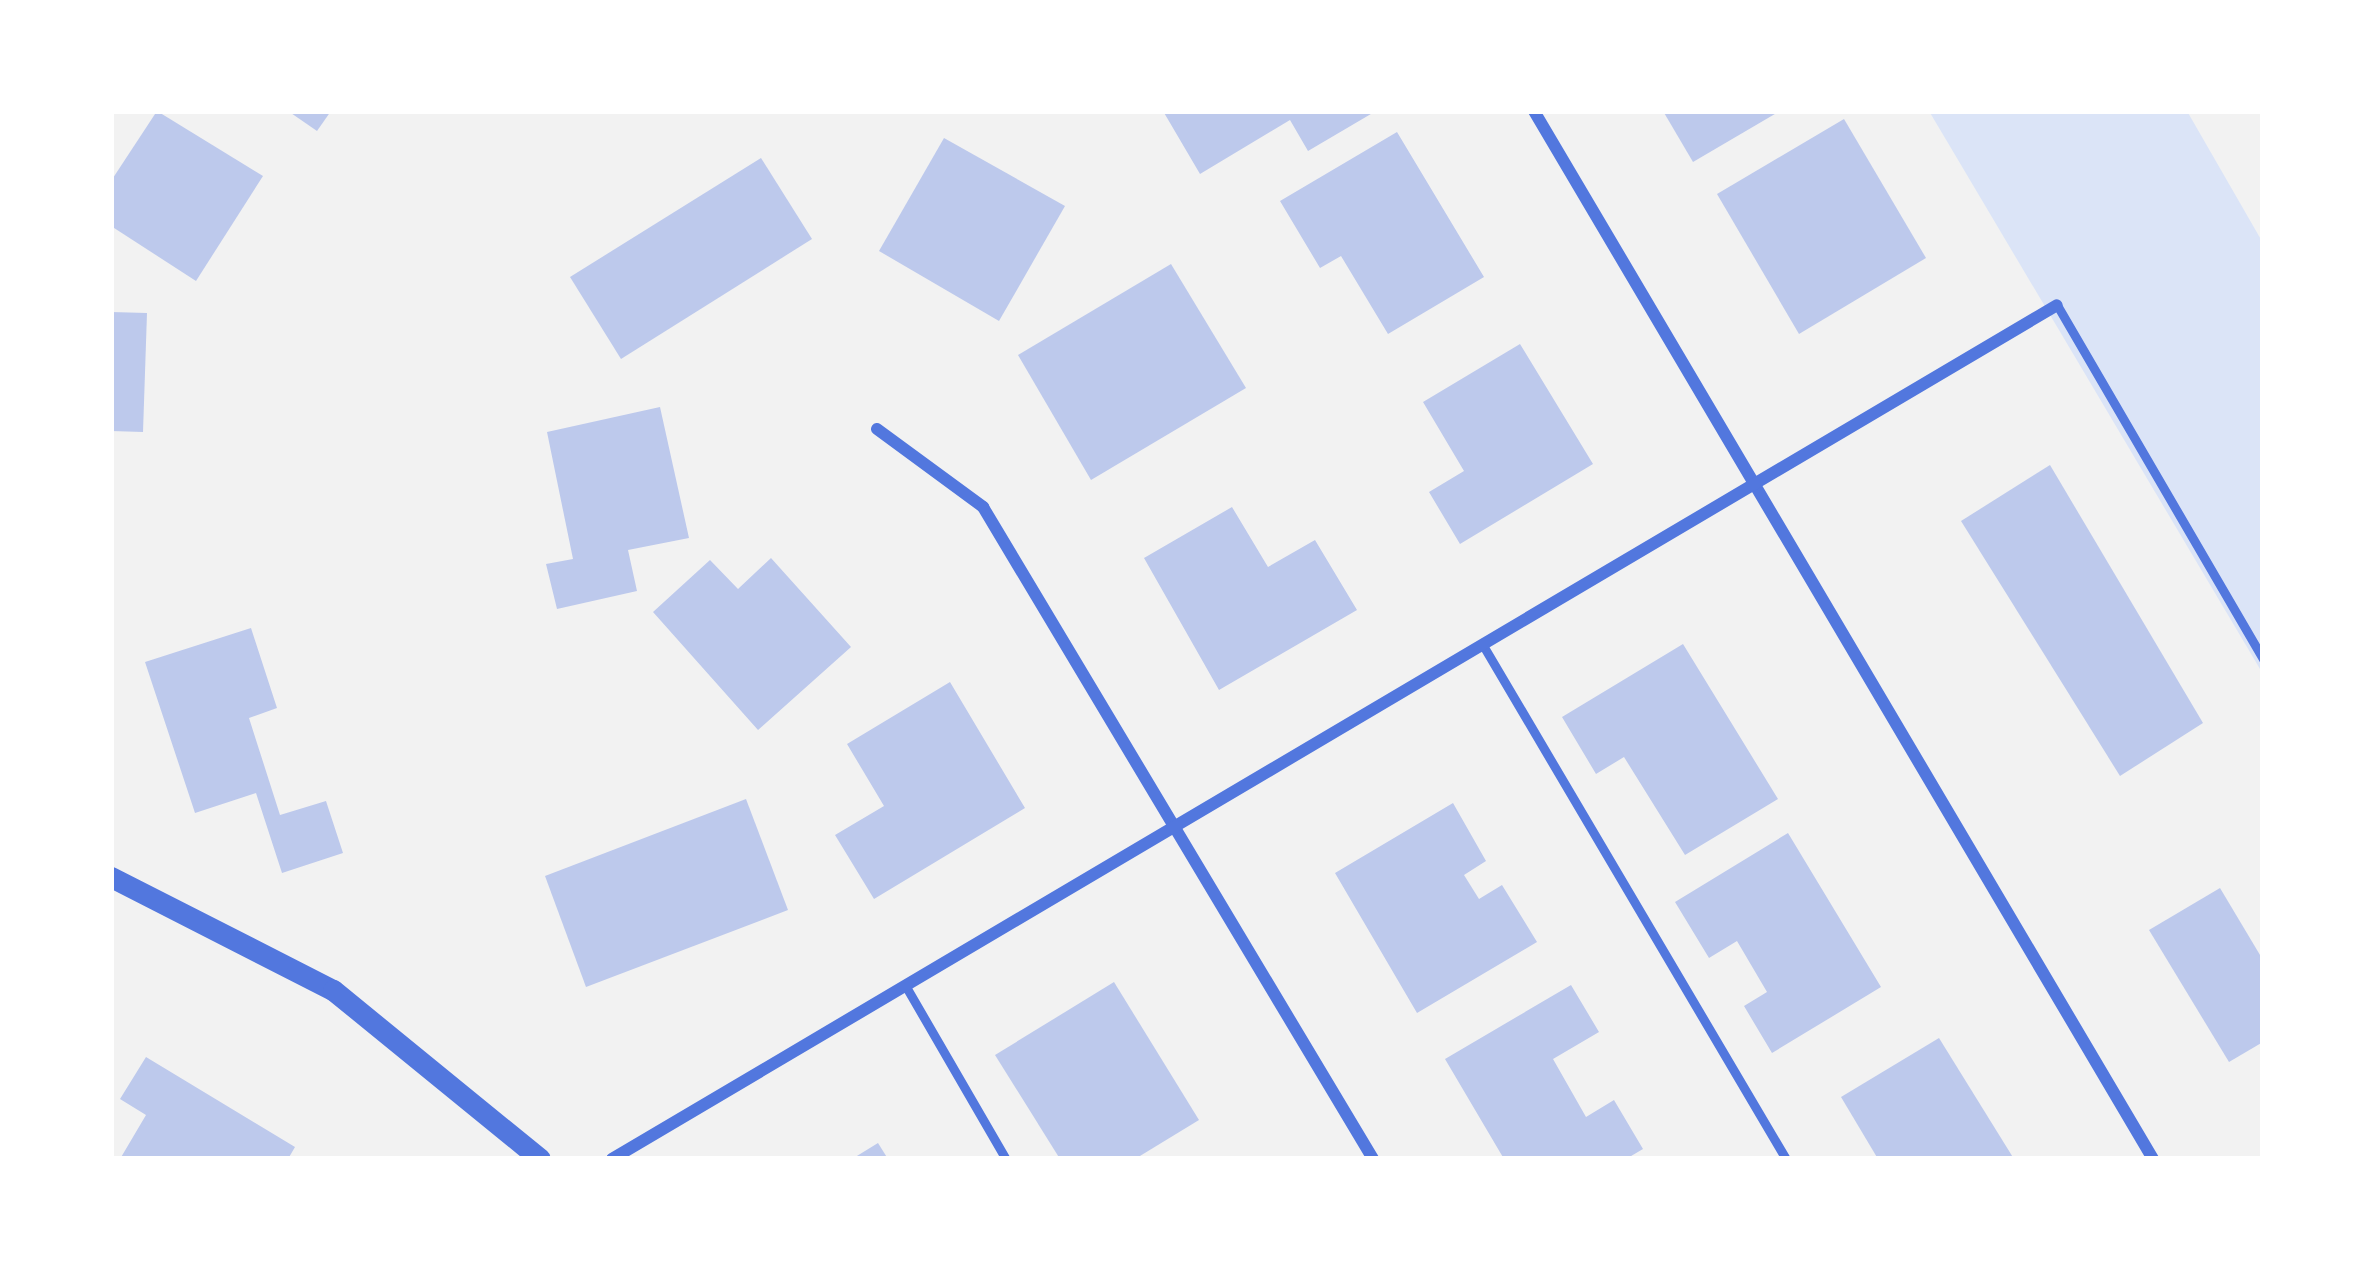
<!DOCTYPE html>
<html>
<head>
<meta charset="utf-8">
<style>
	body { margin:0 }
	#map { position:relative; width:2374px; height:1270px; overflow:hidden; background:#f2f2f2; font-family:Helvetica,sans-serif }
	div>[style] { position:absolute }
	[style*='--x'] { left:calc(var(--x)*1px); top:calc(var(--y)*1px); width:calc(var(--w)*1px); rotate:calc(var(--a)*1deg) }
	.green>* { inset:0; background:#dbe4f7 }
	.building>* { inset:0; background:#bdc9ec }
	.service>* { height:9px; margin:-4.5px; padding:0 4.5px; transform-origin:4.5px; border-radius:4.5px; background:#5277de }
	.minor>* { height:12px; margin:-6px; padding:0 6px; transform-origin:6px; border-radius:6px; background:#5277de }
	.tertiary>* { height:21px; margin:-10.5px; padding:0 10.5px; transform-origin:10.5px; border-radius:10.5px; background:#5277de }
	span { translate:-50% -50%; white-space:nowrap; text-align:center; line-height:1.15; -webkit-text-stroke:9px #fff; paint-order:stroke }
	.frame { position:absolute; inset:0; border:114px solid #fff; pointer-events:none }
</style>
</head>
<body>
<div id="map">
	<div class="green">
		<i style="clip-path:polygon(1929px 111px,2187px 111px,2263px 243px,2263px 674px)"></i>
	</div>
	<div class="building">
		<i style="clip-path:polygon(157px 111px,263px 176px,196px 281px,111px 226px,111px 181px)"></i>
		<i style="clip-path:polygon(288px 111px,331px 111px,317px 131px)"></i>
		<i style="clip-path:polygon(1163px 111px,1376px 111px,1308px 151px,1290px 120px,1200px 174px)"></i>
		<i style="clip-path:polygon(1663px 111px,1780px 111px,1693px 162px)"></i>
		<i style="clip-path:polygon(1844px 119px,1926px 258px,1799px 334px,1717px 194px)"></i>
		<i style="clip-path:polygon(1397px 132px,1484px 277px,1388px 334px,1341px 256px,1320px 268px,1280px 201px)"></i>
		<i style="clip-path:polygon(944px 138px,1065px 206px,999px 321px,879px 251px)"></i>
		<i style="clip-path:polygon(761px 158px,812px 239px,621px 359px,570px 277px)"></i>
		<i style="clip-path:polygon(1171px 264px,1246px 388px,1091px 480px,1018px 355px)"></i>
		<i style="clip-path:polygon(111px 312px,147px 313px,143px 432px,111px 431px)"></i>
		<i style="clip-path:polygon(1520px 344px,1593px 464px,1460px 544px,1429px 492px,1464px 471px,1423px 402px)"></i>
		<i style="clip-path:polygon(660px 407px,689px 538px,628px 550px,637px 591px,557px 609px,546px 564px,573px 559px,547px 432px)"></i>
		<i style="clip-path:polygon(2050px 465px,2203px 723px,2120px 776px,1961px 521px)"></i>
		<i style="clip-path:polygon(1232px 507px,1268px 567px,1315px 540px,1357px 610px,1219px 690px,1144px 558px)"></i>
		<i style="clip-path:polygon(771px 558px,851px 647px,758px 730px,653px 612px,710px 560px,738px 589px)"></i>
		<i style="clip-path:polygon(251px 628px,277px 708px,249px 718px,280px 815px,326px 801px,343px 853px,282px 873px,256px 793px,195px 813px,145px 662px)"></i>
		<i style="clip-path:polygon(1683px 644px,1778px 799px,1685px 855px,1624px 757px,1596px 774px,1562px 717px)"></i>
		<i style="clip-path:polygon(950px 682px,1025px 808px,874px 899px,835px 835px,884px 806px,847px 744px)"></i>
		<i style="clip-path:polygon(746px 799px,788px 910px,586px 987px,545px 876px)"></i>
		<i style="clip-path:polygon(1453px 803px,1486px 861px,1464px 875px,1479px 899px,1502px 885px,1537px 942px,1417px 1013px,1335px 873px)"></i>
		<i style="clip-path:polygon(1788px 833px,1881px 987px,1772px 1053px,1744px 1006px,1767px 992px,1737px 941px,1709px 958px,1675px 902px)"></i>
		<i style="clip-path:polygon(2220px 888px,2263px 960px,2263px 1042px,2229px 1062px,2149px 930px)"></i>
		<i style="clip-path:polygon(1114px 982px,1199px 1120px,1135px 1159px,1060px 1159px,995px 1055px)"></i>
		<i style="clip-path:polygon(1571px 985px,1599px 1032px,1553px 1059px,1586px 1117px,1614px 1100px,1643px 1149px,1626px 1159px,1504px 1159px,1445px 1059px)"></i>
		<i style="clip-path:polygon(1939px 1038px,2014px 1159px,1878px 1159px,1841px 1097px)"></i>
		<i style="clip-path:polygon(146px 1057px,295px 1147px,288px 1159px,120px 1159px,146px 1115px,120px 1099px)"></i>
		<i style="clip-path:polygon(878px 1143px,888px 1159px,852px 1159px)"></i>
	</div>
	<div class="service">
		<i style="--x:2057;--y:305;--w:410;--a:59.8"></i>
		<i style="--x:1484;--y:647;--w:594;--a:59.47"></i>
		<i style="--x:905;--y:985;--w:201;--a:59.9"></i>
	</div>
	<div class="minor">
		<i style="--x:1534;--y:111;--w:1217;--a:59.43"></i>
		<i style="--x:877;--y:429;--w:132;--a:36.3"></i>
		<i style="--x:983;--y:507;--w:760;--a:59.11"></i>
		<i style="--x:612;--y:1159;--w:1678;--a:-30.58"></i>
	</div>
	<div class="tertiary">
		<i style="--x:111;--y:877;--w:249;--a:27"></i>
		<i style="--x:333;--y:990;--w:267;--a:39.2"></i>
	</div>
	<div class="frame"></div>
</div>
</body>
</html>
